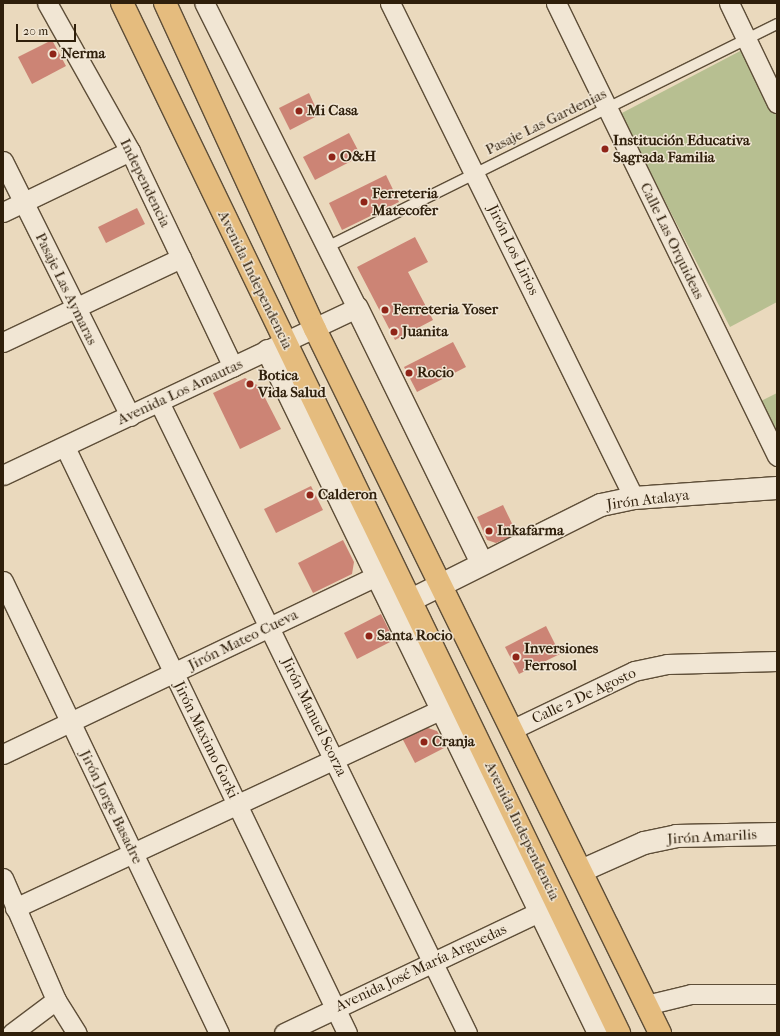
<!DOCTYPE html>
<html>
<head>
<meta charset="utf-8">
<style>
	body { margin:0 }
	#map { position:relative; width:780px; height:1036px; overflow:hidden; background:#ead9bd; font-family:"IM FELL French Canon",serif }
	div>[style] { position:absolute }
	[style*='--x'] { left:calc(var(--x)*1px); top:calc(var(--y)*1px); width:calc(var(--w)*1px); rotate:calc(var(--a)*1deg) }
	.green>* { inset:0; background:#b7bf91 }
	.building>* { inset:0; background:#cc8475 }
	.roads { filter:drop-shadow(1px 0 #5e4e38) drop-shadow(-1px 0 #5e4e38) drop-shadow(0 1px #5e4e38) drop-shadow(0 -1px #5e4e38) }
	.lane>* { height:10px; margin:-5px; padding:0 5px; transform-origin:5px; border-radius:5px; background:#f1e6d4 }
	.street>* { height:19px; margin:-9.5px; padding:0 9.5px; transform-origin:9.5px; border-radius:9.5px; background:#f1e6d4 }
	.secondary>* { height:22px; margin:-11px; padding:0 11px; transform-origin:11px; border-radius:11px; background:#f1e6d4 }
	.primary>* { height:22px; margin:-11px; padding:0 11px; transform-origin:11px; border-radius:11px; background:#e5bc7e }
	.dots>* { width:11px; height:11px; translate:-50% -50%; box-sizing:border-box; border:2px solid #f1e6d4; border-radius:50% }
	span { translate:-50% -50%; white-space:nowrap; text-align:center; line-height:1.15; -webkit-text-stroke:3px #f1e6d4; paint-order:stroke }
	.poi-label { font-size:15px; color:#2f1f0b; font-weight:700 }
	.left { translate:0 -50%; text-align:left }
	.street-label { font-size:15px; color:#2f1f0b }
	.frame { position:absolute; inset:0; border:4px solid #2f1f0b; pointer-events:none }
	.scale { position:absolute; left:16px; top:24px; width:60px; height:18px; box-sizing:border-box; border:2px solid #2f1f0b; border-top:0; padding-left:5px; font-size:12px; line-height:14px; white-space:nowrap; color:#2f1f0b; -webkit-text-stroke:3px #f1e6d4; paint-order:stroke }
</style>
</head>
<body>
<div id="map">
	<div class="green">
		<i style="clip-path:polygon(744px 49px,777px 117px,777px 302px,730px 327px,620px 114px)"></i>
		<i style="clip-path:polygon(777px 393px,777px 431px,761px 401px)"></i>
	</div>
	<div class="building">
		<i style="clip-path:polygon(52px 40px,66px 66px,32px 84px,18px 57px)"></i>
		<i style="clip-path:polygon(309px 93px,319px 115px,290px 130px,279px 108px)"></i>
		<i style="clip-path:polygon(349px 133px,361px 156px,315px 180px,303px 157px)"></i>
		<i style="clip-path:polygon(386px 175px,399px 202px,342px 230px,329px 203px)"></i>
		<i style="clip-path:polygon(137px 208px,145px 224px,106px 243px,98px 227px)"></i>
		<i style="clip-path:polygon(415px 237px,428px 262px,408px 272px,433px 320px,395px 340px,357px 267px)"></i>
		<i style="clip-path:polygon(453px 342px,466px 367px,417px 392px,404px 367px)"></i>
		<i style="clip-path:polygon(245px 378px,259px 386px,281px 429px,240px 449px,213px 393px)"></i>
		<i style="clip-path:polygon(311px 486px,323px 510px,276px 533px,264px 509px)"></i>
		<i style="clip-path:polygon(503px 505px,517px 534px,496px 543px,487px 540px,477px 517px)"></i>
		<i style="clip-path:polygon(343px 540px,354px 562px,352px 574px,313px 593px,298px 563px)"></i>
		<i style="clip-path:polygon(381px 614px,394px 640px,357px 659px,344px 633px)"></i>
		<i style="clip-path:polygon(546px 626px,560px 654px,519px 674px,505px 647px)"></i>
		<i style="clip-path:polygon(422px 726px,437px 731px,446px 747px,415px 763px,401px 736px)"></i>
	</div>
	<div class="roads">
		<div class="lane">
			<i style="--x:327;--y:247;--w:502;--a:-26.36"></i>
		</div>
		<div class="street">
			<i style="--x:47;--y:3;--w:170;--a:60.7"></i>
			<i style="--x:130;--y:151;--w:239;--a:64.5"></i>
			<i style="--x:390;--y:3;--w:552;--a:63.76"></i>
			<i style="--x:556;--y:3;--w:504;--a:63.99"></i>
			<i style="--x:729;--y:3;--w:111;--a:64.4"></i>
			<i style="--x:3;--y:161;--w:285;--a:63.5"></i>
			<i style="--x:3;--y:212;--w:141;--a:-25.7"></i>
			<i style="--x:3;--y:342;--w:197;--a:-25.3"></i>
			<i style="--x:159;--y:402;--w:702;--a:63.98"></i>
			<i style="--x:65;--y:447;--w:650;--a:64.3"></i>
			<i style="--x:3;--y:475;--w:391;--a:-25.3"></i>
			<i style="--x:357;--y:308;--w:341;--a:-116.6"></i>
			<i style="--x:3;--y:581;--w:501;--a:64.46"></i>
			<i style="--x:511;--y:730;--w:136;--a:-25.6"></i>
			<i style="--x:634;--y:671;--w:34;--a:-12"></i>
			<i style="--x:667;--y:664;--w:110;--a:-1.6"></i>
			<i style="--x:3;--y:754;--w:429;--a:-25.5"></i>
			<i style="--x:3;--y:878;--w:133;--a:66.5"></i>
			<i style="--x:56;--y:1000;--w:39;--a:58"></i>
			<i style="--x:15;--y:908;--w:485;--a:-25"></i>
			<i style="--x:646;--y:1005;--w:46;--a:-13.7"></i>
			<i style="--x:691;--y:994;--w:86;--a:0"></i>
			<i style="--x:12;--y:1033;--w:55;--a:-36.9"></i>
			<i style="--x:284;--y:1033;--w:299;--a:-25.4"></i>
		</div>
		<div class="secondary">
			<i style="--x:357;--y:308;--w:284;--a:63.9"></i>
			<i style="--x:268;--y:351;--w:758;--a:64.11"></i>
			<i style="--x:411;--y:600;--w:212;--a:-26.6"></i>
			<i style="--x:601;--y:505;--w:34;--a:-12"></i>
			<i style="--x:634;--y:498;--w:143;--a:-4"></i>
			<i style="--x:581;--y:871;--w:69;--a:-24"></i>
			<i style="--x:644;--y:843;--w:33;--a:-12"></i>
			<i style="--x:676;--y:836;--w:101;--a:-1.1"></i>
		</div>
		<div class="primary">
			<i style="--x:122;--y:3;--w:1144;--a:64.24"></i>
			<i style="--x:165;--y:3;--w:359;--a:65.3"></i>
			<i style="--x:315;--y:329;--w:784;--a:63.89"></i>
		</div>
	</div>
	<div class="dots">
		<i style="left:53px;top:54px;background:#8f2418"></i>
		<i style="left:299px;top:111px;background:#8f2418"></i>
		<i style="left:605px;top:149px;background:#8f2418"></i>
		<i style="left:332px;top:157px;background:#8f2418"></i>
		<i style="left:364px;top:202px;background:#8f2418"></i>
		<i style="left:385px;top:310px;background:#8f2418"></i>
		<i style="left:394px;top:332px;background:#8f2418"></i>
		<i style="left:409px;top:373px;background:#8f2418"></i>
		<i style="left:250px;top:384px;background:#8f2418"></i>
		<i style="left:310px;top:495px;background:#8f2418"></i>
		<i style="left:489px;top:531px;background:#8f2418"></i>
		<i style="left:369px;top:636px;background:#8f2418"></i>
		<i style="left:516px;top:657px;background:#8f2418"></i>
		<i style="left:424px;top:742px;background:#8f2418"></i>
	</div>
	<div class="poi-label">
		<span class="left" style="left:61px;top:54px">Nerma</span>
		<span class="left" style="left:307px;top:111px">Mi Casa</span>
		<span class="left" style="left:613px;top:149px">Institución Educativa<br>Sagrada Familia</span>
		<span class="left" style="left:340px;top:157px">O&amp;H</span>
		<span class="left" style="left:372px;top:202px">Ferreteria<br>Matecofer</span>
		<span class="left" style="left:393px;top:310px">Ferreteria Yoser</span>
		<span class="left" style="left:402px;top:332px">Juanita</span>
		<span class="left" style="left:417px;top:373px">Rocio</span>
		<span class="left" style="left:258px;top:384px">Botica<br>Vida Salud</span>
		<span class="left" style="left:318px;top:495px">Calderon</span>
		<span class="left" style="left:497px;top:531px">Inkafarma</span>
		<span class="left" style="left:377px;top:636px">Santa Rocio</span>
		<span class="left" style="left:524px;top:657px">Inversiones<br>Ferrosol</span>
		<span class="left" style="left:432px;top:742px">Cranja</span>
	</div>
	<div class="street-label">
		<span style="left:546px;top:122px;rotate:-26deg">Pasaje Las Gardenias</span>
		<span style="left:145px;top:183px;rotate:64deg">Independencia</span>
		<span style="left:672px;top:241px;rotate:64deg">Calle Las Orquideas</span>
		<span style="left:513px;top:250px;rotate:64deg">Jirón Los Lirios</span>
		<span style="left:255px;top:280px;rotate:64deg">Avenida Independencia</span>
		<span style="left:66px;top:289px;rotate:64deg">Pasaje Las Aymaras</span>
		<span style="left:180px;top:392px;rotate:-25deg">Avenida Los Amautas</span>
		<span style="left:648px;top:500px;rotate:-7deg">Jirón Atalaya</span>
		<span style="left:243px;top:640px;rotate:-26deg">Jirón Mateo Cueva</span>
		<span style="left:584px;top:696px;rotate:-25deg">Calle 2 De Agosto</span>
		<span style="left:314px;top:717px;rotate:64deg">Jirón Manuel Scorza</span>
		<span style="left:206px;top:740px;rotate:64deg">Jirón Maximo Gorki</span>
		<span style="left:111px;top:807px;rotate:64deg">Jirón Jorge Basadre</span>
		<span style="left:522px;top:831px;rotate:64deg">Avenida Independencia</span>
		<span style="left:712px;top:837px;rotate:-3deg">Jirón Amarilis</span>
		<span style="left:421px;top:968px;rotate:-25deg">Avenida José María Arguedas</span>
	</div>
	<div class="frame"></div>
	<div class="scale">20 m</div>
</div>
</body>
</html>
